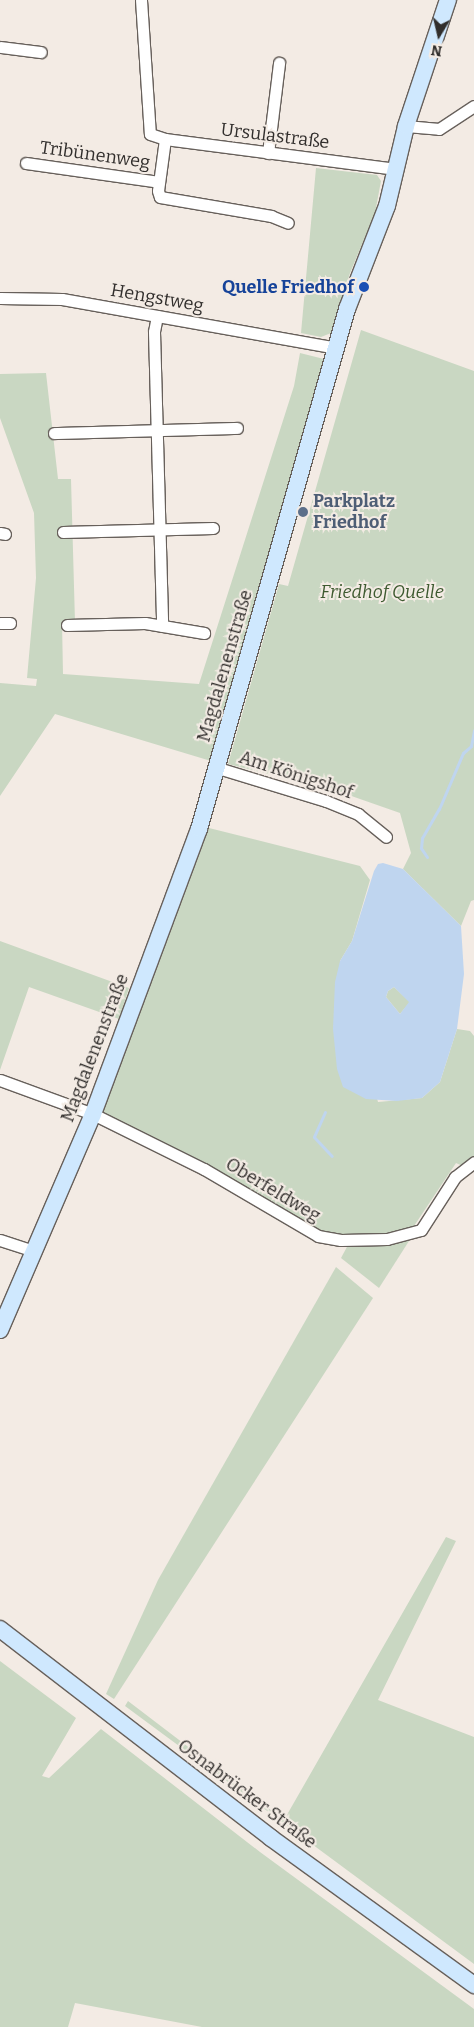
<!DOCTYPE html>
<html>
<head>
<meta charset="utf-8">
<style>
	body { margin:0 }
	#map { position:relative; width:474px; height:2027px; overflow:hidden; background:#f3ebe4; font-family:Bitter,serif }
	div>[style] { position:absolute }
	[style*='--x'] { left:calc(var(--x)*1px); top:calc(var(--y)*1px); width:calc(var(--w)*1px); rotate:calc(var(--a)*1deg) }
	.green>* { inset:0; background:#c9d7c2 }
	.water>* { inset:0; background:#bfd5ef }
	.stream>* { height:3px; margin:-1.5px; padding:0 1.5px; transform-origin:1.5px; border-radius:1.5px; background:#bfd5ef }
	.roads { filter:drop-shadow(1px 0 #67605b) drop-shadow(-1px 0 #67605b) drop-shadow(0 1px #67605b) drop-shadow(0 -1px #67605b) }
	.street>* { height:11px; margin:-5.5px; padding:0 5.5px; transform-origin:5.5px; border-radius:5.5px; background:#fff }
	.secondary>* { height:16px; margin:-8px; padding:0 8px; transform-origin:8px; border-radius:8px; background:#cfe8fe }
	.dots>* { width:14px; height:14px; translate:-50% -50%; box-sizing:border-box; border:2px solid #f3ebe4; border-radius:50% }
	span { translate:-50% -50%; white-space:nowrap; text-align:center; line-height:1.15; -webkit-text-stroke:4px #f3ebe4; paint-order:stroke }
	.street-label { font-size:18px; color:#312e2c }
	.transit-label { font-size:18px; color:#164399; font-weight:700 }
	.right { translate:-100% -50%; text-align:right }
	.service-label { font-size:18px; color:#4e5e75; font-weight:700 }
	.left { translate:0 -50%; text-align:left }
	.park-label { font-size:18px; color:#3e5a30; font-style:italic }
	.north { position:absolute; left:414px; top:10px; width:50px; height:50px; -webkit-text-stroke:4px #f3ebe4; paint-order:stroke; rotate:189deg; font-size:14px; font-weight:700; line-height:20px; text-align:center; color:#312e2c }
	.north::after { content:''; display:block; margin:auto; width:18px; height:22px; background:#312e2c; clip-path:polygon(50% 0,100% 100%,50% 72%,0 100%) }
</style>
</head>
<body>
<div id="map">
	<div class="green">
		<i style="clip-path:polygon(316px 168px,377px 175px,381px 181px,375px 213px,350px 273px,331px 333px,321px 337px,301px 333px)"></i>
		<i style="clip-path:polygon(361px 330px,474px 371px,474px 900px,471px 901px,461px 926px,403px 869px,411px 853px,400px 813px,340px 792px,228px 764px,279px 584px,288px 586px)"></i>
		<i style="clip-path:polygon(300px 353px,324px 359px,211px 761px,55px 714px,0 796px,0 683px,36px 686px,37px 679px,27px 678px,36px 578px,34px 513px,0 418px,0 374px,46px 373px,58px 479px,71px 479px,75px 622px,62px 622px,63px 674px,199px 684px,294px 386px)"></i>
		<i style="clip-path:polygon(209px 828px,360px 866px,370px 880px,352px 941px,340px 961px,378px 1102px,422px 1098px,440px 1082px,457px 1029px,470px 1031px,474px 1036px,474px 1158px,465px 1167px,456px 1163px,414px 1226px,385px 1234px,341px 1235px,318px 1232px,105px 1118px,103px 1112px)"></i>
		<i style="clip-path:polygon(0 941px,129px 988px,119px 1019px,29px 987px,0 1070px)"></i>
		<i style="clip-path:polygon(394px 987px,410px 1002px,400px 1014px,386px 997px,388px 991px)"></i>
		<i style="clip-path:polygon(409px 1241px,379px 1288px,341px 1258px,348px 1245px)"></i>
		<i style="clip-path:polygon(336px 1267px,373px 1298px,114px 1699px,106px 1694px,158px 1580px)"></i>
		<i style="clip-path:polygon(446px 1537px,456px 1541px,378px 1700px,474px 1737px,474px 1964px,125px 1706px,128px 1701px,284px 1820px)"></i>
		<i style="clip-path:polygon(0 1661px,76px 1718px,42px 1776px,49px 1778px,101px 1729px,260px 1852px,474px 2009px,474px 2027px,202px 2027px,75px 2003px,68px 2027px,0 2027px)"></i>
	</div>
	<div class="water">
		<i style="clip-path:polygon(evenodd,383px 863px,403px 869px,461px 926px,464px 974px,457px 1029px,440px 1082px,422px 1098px,397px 1101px,366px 1099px,343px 1087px,337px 1069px,333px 1029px,335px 982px,340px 961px,352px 941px,374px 871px,378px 864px,383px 863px,394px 987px,409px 1002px,400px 1014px,386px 997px,388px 991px,394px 987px)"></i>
	</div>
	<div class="stream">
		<i style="--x:427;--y:857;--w:11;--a:-124"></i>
		<i style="--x:421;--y:848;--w:10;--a:-84"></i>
		<i style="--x:422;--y:838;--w:34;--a:-60"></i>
		<i style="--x:439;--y:809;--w:61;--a:-66.8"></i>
		<i style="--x:463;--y:753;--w:11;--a:-41"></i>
		<i style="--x:471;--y:746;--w:16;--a:-79"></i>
		<i style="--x:325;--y:1112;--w:27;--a:114"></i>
		<i style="--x:314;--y:1137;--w:26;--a:47"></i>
	</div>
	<div class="roads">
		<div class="street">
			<i style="--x:141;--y:0;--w:134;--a:86.2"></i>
			<i style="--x:150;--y:134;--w:16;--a:18"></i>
			<i style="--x:165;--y:139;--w:233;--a:7.4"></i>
			<i style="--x:0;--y:47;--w:41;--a:7"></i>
			<i style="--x:406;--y:126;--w:33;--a:5"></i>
			<i style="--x:439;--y:129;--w:42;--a:-33.3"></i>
			<i style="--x:165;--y:139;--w:52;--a:97.7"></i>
			<i style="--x:158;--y:191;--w:6;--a:72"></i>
			<i style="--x:160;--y:197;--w:113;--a:9.7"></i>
			<i style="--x:271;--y:216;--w:18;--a:22"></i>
			<i style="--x:268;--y:153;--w:91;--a:-83"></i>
			<i style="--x:26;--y:163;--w:134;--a:8.1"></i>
			<i style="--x:0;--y:298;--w:62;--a:0.9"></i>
			<i style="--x:62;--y:299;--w:278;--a:10.1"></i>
			<i style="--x:157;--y:316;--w:16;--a:101"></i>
			<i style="--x:154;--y:332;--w:294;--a:88.4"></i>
			<i style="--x:54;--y:433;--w:183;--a:-1.6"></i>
			<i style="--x:63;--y:532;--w:150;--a:-1.5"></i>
			<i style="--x:0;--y:533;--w:5;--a:11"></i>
			<i style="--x:0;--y:623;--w:10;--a:0"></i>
			<i style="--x:67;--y:625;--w:78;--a:-1.5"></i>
			<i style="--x:145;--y:623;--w:60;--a:9.6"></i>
			<i style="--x:218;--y:768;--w:113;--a:17"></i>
			<i style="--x:326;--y:801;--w:35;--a:22"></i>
			<i style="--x:358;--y:814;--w:36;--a:39"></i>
			<i style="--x:0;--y:1080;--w:99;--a:20.1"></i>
			<i style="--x:93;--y:1114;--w:124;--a:26.4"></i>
			<i style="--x:204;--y:1169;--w:132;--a:30.4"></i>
			<i style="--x:318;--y:1236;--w:23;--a:10"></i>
			<i style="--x:341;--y:1240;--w:46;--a:-1.2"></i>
			<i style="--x:387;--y:1239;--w:35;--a:-15"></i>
			<i style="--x:421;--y:1230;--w:63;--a:-57.3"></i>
			<i style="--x:455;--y:1177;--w:24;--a:-38"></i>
			<i style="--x:0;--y:1240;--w:36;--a:18"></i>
		</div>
		<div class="secondary">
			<i style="--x:0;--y:1330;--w:235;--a:-66.7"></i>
			<i style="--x:93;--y:1114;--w:304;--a:-69.6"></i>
			<i style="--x:199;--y:829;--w:541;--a:-74.11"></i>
			<i style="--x:347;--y:309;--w:110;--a:-68.8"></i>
			<i style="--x:387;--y:206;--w:82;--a:-76.6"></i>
			<i style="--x:406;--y:126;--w:133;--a:-71.6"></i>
			<i style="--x:0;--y:1629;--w:342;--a:37.6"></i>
			<i style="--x:271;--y:1838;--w:251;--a:35.9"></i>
		</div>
	</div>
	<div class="dots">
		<i style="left:364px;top:287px;background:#1a4fb4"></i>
		<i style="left:303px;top:512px;background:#5c6f8a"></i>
	</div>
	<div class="street-label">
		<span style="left:275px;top:136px;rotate:7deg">Ursulastraße</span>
		<span style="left:95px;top:155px;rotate:8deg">Tribünenweg</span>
		<span style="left:157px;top:298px;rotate:10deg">Hengstweg</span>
		<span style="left:225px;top:666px;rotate:-74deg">Magdalenenstraße</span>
		<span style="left:296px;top:775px;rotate:18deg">Am Königshof</span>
		<span style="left:95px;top:1048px;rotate:-69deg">Magdalenenstraße</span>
		<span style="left:273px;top:1190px;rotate:31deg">Oberfeldweg</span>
		<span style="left:247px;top:1794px;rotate:37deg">Osnabrücker Straße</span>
	</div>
	<div class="transit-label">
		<span class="right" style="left:354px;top:287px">Quelle Friedhof</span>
	</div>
	<div class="service-label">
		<span class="left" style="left:313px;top:512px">Parkplatz<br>Friedhof</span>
	</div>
	<div class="park-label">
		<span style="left:382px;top:592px">Friedhof Quelle</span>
	</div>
	<div class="north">N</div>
</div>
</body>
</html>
